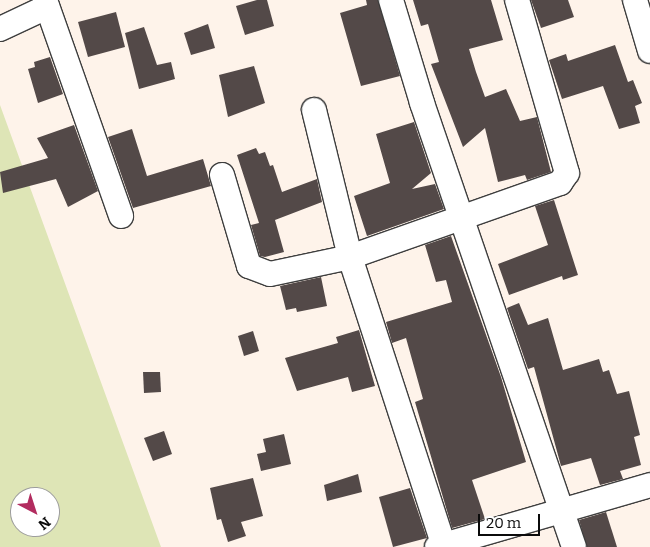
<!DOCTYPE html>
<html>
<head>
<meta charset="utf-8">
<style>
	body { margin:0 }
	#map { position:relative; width:650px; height:547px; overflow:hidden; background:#fef3ea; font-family:Bitter,serif }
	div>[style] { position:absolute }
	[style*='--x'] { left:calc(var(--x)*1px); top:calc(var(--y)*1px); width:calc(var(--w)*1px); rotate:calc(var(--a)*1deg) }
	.green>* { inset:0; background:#dee5b6 }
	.building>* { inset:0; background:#534948 }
	.roads { filter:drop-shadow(1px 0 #3e3e3e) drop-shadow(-1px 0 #3e3e3e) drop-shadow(0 1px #3e3e3e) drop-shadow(0 -1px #3e3e3e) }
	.street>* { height:24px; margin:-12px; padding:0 12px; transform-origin:12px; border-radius:12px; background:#fff }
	span { translate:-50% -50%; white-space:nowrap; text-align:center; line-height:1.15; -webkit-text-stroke:5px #fff; paint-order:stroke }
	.north { position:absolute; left:10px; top:487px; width:50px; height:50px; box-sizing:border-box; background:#fff; border:1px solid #9d9d9d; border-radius:50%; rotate:140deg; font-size:14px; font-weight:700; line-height:20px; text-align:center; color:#0b0b0b }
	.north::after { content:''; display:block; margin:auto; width:18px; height:22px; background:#b22c5f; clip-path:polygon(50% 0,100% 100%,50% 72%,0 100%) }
	.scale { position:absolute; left:478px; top:514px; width:62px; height:22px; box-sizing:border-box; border:2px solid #0b0b0b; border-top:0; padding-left:6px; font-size:15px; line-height:18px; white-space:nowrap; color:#0b0b0b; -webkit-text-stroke:4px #fff; paint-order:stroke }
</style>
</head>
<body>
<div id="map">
	<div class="green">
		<i style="clip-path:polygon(evenodd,0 105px,161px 547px,0 547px,0 105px,20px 497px,50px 497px,50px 527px,20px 527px,20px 497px)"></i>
	</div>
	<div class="building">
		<i style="clip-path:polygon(257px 0,267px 0,274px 26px,245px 35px,236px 6px)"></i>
		<i style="clip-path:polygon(366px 0,378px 0,400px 76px,361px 86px,340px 13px,367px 5px)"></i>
		<i style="clip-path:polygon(413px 0,491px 0,503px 40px,469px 49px,476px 72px,485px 97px,506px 89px,520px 121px,537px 117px,551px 172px,527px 180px,525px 175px,498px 182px,485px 128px,463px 147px,431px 64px,439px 62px,428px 24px,421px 26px)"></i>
		<i style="clip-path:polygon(531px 0,568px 0,574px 17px,541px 28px)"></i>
		<i style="clip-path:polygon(116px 12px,125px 47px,88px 57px,78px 22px)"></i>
		<i style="clip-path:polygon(208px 24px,215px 48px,191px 55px,184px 33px)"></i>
		<i style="clip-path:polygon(144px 27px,157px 65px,171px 62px,175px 79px,139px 89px,125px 33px)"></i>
		<i style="clip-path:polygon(615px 45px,628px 82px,633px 80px,642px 103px,635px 106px,640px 123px,619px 129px,603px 86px,562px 99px,549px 60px,566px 54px,568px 61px)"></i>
		<i style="clip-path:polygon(50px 57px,63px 94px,38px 103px,28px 69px,35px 67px,34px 62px)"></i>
		<i style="clip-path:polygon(254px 66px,265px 103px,228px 117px,219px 75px)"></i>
		<i style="clip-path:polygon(414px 122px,431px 173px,412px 189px,435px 184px,444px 209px,367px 236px,354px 196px,390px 183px,376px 134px)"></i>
		<i style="clip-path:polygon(74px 125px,98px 191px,68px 207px,56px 179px,3px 193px,0 172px,48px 158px,37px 138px)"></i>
		<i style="clip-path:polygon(132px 129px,147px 176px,203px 159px,211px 186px,133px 208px,108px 137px)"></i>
		<i style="clip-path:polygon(256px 148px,259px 154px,265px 152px,270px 166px,273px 165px,282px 192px,317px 179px,322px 202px,275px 220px,284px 252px,265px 257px,260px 256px,251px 225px,259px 223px,237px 155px)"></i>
		<i style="clip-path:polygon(554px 200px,578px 275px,563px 280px,562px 276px,509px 295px,498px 264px,548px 245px,535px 206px)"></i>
		<i style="clip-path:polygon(451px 236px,501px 377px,526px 462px,472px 480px,485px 519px,452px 528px,415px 402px,423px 399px,406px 338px,392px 343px,386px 322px,452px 302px,446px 280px,436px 282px,425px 245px)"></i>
		<i style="clip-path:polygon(321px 277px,327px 306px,297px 312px,296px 308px,286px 310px,280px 286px)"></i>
		<i style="clip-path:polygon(519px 303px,528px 325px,548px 318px,563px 370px,599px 359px,603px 372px,609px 370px,617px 394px,629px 391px,640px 435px,634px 437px,641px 465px,620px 471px,623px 479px,600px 485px,591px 458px,561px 466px,534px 367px,528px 369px,507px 308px)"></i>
		<i style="clip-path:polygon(359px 330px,375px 386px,352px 392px,348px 377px,297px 391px,285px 358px,338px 343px,336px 337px)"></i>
		<i style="clip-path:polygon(253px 331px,259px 351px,244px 356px,238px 336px)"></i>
		<i style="clip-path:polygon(143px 372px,160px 372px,161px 392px,144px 393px)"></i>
		<i style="clip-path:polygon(164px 431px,172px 454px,153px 461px,144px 438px)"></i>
		<i style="clip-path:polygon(284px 434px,291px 464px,261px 471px,257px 454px,266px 452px,263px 439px)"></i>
		<i style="clip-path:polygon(358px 474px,362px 492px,327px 501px,324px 485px)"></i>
		<i style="clip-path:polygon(253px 478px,263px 516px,241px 522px,246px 536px,228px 542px,221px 519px,217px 520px,210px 488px)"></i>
		<i style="clip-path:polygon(410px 488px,427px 538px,393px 547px,379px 497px)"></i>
		<i style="clip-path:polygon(606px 512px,617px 547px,587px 547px,579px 520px)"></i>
	</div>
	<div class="roads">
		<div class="street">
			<i style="--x:45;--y:0;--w:229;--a:70.6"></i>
			<i style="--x:391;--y:0;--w:108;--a:73.2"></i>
			<i style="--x:422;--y:103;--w:469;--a:71.1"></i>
			<i style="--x:635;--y:0;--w:53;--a:73.6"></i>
			<i style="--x:0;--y:29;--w:52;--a:-25.1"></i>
			<i style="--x:314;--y:110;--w:151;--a:76.2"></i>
			<i style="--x:350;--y:257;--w:305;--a:72"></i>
			<i style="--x:222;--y:175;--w:95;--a:73.5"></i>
			<i style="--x:249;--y:266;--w:22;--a:21"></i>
			<i style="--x:270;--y:274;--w:82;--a:-12"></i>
			<i style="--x:350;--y:257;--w:223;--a:-19.4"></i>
			<i style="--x:560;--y:183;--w:12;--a:-55"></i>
			<i style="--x:567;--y:173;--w:180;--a:-106.1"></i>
			<i style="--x:437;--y:547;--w:222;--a:-16.2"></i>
		</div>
	</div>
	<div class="north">N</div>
	<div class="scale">20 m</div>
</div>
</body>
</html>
